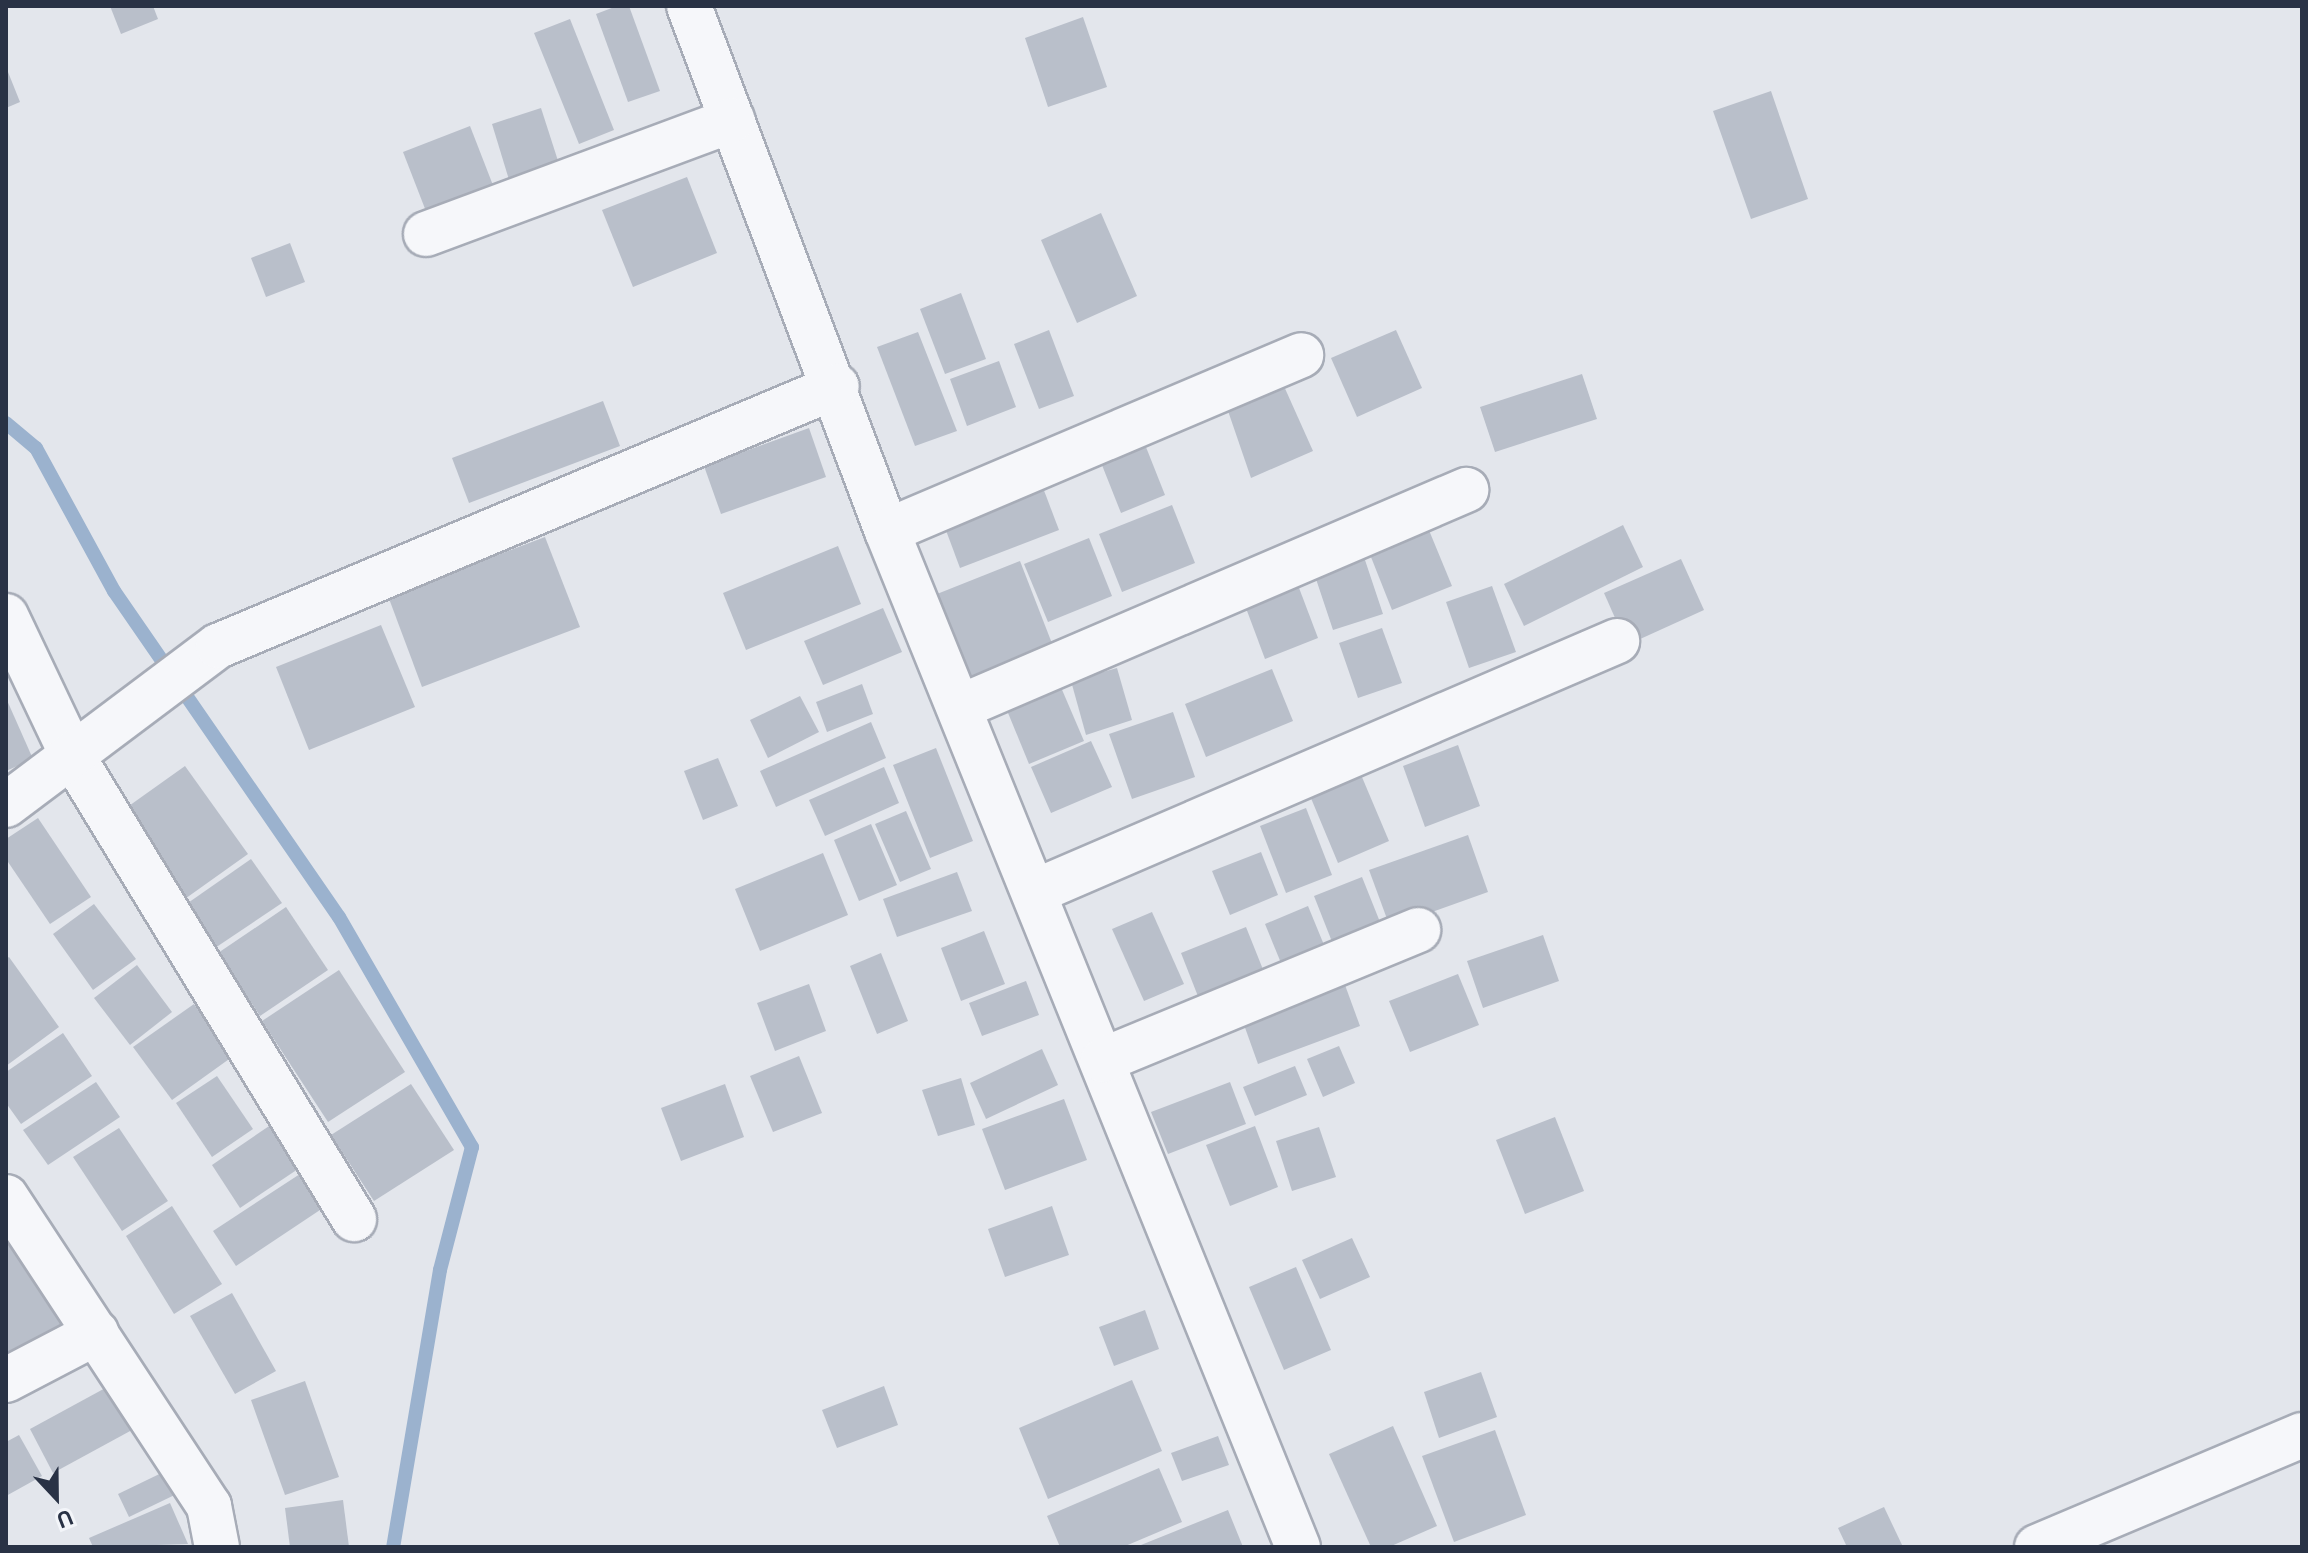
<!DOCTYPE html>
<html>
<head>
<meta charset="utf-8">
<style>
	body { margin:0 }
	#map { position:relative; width:2308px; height:1553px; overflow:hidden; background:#e3e6ec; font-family:Ubuntu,sans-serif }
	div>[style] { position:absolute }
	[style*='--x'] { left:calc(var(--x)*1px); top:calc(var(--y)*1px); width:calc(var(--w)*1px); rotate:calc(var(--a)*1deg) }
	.stream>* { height:14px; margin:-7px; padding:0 7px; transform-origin:7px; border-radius:7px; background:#9bb2ce }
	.building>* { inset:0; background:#b9bfca }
	.roads { filter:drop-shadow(2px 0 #a7acb7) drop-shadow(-2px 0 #a7acb7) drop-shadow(0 2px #a7acb7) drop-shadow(0 -2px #a7acb7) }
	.minor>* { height:44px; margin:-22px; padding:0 22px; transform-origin:22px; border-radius:22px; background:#f6f7fa }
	span { translate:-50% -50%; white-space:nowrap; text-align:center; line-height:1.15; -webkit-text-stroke:7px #f3f5f9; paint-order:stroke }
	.frame { position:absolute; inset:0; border:8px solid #293245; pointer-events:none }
	.north { position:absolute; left:16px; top:1457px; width:80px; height:80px; -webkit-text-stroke:6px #f3f5f9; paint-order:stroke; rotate:158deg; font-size:22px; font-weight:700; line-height:32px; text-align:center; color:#293245 }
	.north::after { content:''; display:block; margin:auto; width:28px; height:36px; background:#293245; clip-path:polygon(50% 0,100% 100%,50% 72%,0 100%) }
</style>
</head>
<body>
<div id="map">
	<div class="stream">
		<i style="--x:6;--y:423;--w:39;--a:40"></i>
		<i style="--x:36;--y:448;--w:163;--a:61.4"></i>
		<i style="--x:114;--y:591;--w:396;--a:55.4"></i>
		<i style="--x:339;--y:917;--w:266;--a:60"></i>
		<i style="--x:472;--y:1147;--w:127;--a:104.6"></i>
		<i style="--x:440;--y:1270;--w:281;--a:99.6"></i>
	</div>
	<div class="building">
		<i style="clip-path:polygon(110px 6px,153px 6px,158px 19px,121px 34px)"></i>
		<i style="clip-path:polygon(617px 6px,629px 6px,660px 91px,628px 102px,596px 14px)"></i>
		<i style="clip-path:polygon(1083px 17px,1107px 87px,1048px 107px,1025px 38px)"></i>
		<i style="clip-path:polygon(570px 19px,614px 130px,579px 144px,534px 33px)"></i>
		<i style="clip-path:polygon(6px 67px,20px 102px,6px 108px)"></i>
		<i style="clip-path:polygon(1771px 91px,1808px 199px,1751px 219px,1713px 111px)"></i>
		<i style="clip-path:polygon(541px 108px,560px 167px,510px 183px,492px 124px)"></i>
		<i style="clip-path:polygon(470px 126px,496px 193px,429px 219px,403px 152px)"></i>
		<i style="clip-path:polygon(687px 177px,717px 253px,633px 287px,602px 210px)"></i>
		<i style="clip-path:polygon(1101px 213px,1137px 296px,1077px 323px,1041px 240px)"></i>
		<i style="clip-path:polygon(290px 243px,305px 282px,266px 297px,251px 258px)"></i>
		<i style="clip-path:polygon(961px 293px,986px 359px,945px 374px,920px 309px)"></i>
		<i style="clip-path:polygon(1049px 330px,1074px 396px,1039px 409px,1014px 344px)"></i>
		<i style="clip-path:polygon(1396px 330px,1422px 388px,1357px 417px,1331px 358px)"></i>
		<i style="clip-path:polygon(918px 332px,957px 431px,915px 446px,877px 347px)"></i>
		<i style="clip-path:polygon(999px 361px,1016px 407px,967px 426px,950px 379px)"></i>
		<i style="clip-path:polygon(1582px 374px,1597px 419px,1495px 452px,1480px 407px)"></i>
		<i style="clip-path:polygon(1283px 384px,1313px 451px,1251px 478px,1227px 408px)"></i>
		<i style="clip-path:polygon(603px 401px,620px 446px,469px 503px,452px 458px)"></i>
		<i style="clip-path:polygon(809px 428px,826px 477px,721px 514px,704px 466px)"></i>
		<i style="clip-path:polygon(1142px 437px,1165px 495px,1121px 513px,1098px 455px)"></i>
		<i style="clip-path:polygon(1037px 472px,1059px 530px,960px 568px,938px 509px)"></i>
		<i style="clip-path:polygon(1172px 505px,1195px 563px,1122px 592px,1099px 534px)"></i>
		<i style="clip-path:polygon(1426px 523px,1452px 586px,1392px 610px,1367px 547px)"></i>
		<i style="clip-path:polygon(1623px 525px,1643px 567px,1524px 626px,1504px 584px)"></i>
		<i style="clip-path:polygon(545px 537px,580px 627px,422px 687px,388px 596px)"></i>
		<i style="clip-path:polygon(1089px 538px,1112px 596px,1048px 622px,1024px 564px)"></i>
		<i style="clip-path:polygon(838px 546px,861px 604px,746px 650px,723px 593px)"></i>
		<i style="clip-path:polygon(1362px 551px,1383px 614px,1333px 630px,1312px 567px)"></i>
		<i style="clip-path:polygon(1681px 559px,1704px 610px,1627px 645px,1604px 593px)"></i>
		<i style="clip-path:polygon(1020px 561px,1053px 646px,971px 678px,937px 594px)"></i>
		<i style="clip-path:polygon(1293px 572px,1318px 638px,1265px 659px,1240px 592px)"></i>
		<i style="clip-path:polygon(1492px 586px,1516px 652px,1469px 668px,1446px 602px)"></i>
		<i style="clip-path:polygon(883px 608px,902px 652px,823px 685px,804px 641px)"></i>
		<i style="clip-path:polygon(381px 625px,415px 707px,309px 750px,276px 667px)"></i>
		<i style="clip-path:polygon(1382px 628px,1402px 683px,1358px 698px,1339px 643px)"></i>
		<i style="clip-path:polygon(1117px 668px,1132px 720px,1086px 735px,1071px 681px)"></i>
		<i style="clip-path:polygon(1272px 669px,1293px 721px,1206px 757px,1185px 704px)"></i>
		<i style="clip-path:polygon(862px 684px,873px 714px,827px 732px,816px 702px)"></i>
		<i style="clip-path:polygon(1060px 685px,1084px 741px,1029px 764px,1006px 708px)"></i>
		<i style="clip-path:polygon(800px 696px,819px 732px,768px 758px,750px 720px)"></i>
		<i style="clip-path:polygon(6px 698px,33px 759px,6px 771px)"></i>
		<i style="clip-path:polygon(1173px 712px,1195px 777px,1132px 799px,1109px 734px)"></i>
		<i style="clip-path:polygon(871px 722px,886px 758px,776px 807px,760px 771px)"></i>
		<i style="clip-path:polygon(1091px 741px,1112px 787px,1051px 813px,1031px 767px)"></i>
		<i style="clip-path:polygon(1458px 745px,1480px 806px,1425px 827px,1403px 766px)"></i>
		<i style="clip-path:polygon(936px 748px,973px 841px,930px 858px,893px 765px)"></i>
		<i style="clip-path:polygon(718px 758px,738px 806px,703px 820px,684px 771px)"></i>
		<i style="clip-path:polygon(185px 766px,248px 854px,182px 901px,119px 813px)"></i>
		<i style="clip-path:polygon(884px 767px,899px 803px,825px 836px,809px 800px)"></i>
		<i style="clip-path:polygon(1359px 770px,1389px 841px,1338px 863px,1308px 791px)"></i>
		<i style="clip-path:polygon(1306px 808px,1332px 875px,1286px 893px,1260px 826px)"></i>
		<i style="clip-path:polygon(906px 811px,931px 869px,900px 882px,875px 824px)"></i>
		<i style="clip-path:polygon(38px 818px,91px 897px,50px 924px,6px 859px,6px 839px)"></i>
		<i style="clip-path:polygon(871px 824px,897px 885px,859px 901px,834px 840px)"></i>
		<i style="clip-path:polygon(1468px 835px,1488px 892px,1390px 927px,1369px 870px)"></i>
		<i style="clip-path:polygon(1261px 852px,1278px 895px,1230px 915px,1212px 871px)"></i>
		<i style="clip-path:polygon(823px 853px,848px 915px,760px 951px,735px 889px)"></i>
		<i style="clip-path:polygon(251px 859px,282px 903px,215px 948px,185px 905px)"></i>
		<i style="clip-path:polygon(957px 872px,972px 911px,897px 937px,883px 899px)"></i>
		<i style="clip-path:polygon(1362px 877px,1386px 937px,1338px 957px,1314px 896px)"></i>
		<i style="clip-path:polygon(94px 904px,136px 959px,93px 990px,53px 934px)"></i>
		<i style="clip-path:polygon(1308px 906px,1331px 962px,1288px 980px,1265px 924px)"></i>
		<i style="clip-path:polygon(286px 907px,328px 970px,260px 1016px,218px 953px)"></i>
		<i style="clip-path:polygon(1152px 912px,1184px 984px,1144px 1001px,1112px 929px)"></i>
		<i style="clip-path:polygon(1246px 927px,1266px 977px,1201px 1004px,1181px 953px)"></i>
		<i style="clip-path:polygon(984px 931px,1005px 984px,961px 1001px,941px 948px)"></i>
		<i style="clip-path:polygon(1543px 935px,1559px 981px,1483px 1008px,1467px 961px)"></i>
		<i style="clip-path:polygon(881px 953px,908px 1021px,877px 1034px,850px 966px)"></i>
		<i style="clip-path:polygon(9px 957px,59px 1027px,6px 1066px,6px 959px)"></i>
		<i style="clip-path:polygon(137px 965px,172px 1012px,130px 1045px,94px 998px)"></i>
		<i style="clip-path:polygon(339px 970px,405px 1072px,328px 1122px,262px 1021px)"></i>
		<i style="clip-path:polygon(1458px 974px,1479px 1025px,1410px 1052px,1389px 1001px)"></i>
		<i style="clip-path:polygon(1026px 981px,1039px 1015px,982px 1036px,969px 1003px)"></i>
		<i style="clip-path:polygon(809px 984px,826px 1031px,775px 1051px,757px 1003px)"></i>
		<i style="clip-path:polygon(1345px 985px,1360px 1026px,1258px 1064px,1243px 1022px)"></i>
		<i style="clip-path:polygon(194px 1004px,232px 1057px,172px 1100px,133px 1047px)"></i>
		<i style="clip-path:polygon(63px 1033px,92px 1076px,21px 1124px,6px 1103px,6px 1072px)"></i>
		<i style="clip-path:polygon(1339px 1046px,1355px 1083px,1323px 1097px,1307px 1059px)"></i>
		<i style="clip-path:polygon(1042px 1049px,1058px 1085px,986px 1119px,970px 1083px)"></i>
		<i style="clip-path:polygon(799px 1056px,822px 1113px,773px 1132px,750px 1076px)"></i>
		<i style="clip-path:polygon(1295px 1066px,1307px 1095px,1255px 1116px,1243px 1087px)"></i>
		<i style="clip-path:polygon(217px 1076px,253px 1129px,212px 1157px,176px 1103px)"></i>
		<i style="clip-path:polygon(961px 1078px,975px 1125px,938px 1136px,922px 1090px)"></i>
		<i style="clip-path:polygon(96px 1082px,120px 1117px,48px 1165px,23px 1130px)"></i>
		<i style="clip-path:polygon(1230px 1082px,1246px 1124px,1168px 1154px,1151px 1112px)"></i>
		<i style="clip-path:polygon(411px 1084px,454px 1150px,374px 1201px,331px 1135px)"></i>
		<i style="clip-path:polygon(725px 1084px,744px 1137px,681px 1161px,661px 1108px)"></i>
		<i style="clip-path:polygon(1064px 1099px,1087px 1160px,1005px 1190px,982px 1129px)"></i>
		<i style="clip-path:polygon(1555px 1117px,1584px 1191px,1525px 1214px,1496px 1140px)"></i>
		<i style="clip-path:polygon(278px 1120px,307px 1163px,240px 1208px,212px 1165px)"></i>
		<i style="clip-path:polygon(1255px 1126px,1278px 1187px,1230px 1206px,1206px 1145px)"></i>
		<i style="clip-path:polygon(1319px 1127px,1336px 1177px,1292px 1191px,1276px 1141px)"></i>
		<i style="clip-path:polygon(119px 1128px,168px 1201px,122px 1231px,73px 1157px)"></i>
		<i style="clip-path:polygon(303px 1172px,326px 1206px,236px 1266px,213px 1231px)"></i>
		<i style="clip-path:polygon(172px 1206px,222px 1284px,174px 1314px,126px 1236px)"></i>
		<i style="clip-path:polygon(1052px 1206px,1069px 1255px,1005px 1277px,988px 1229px)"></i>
		<i style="clip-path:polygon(6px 1237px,78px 1321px,6px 1362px)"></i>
		<i style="clip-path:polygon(1352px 1238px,1370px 1277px,1320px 1299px,1302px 1260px)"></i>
		<i style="clip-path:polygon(1296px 1267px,1331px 1350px,1284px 1370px,1249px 1287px)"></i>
		<i style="clip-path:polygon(232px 1293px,276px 1371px,235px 1394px,190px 1316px)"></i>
		<i style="clip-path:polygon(1145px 1310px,1159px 1349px,1114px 1366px,1099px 1327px)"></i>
		<i style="clip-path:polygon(1481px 1372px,1497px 1417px,1439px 1438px,1424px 1392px)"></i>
		<i style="clip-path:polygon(1132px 1380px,1162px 1451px,1048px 1499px,1019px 1428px)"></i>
		<i style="clip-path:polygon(305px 1381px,339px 1477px,285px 1495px,251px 1400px)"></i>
		<i style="clip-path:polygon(109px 1386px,132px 1430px,53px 1473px,30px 1429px)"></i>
		<i style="clip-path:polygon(884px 1386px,898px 1425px,837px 1448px,822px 1410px)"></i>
		<i style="clip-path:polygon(1393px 1426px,1437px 1526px,1389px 1547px,1371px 1547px,1329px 1454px)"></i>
		<i style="clip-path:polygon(1495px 1430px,1526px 1515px,1454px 1542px,1422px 1456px)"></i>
		<i style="clip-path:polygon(19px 1435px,42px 1476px,6px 1496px,6px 1442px)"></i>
		<i style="clip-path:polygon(1218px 1436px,1229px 1465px,1182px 1481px,1171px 1453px)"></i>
		<i style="clip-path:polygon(176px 1466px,187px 1489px,129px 1517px,118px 1494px)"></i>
		<i style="clip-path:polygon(1159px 1468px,1182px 1522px,1123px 1547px,1060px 1547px,1047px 1516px)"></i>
		<i style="clip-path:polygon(343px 1500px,349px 1547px,290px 1547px,285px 1508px)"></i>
		<i style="clip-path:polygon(170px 1503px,188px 1544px,93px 1547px,89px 1538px)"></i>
		<i style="clip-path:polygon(1884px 1507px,1903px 1547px,1847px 1547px,1838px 1528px)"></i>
		<i style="clip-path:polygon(1228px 1510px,1243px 1547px,1136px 1547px)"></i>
	</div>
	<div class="roads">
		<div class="minor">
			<i style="--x:689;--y:6;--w:561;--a:69.34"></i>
			<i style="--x:887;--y:531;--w:1096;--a:67.98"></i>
			<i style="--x:426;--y:234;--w:327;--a:-20.4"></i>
			<i style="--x:887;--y:531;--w:450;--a:-23"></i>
			<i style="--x:6;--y:616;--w:156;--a:64.6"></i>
			<i style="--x:73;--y:757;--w:541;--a:58.69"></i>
			<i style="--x:960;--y:707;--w:551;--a:-23.21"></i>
			<i style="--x:6;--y:805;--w:265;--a:-36.9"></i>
			<i style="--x:218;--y:646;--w:671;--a:-22.78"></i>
			<i style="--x:1034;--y:892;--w:635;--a:-23.29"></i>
			<i style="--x:1103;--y:1060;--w:341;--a:-22.4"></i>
			<i style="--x:6;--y:1197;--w:370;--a:56.7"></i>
			<i style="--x:209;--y:1506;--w:42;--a:79"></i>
			<i style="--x:6;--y:1380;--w:102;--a:-27.6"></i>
			<i style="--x:2037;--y:1547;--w:288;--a:-22.9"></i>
		</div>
	</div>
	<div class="frame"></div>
	<div class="north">U</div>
</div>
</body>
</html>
